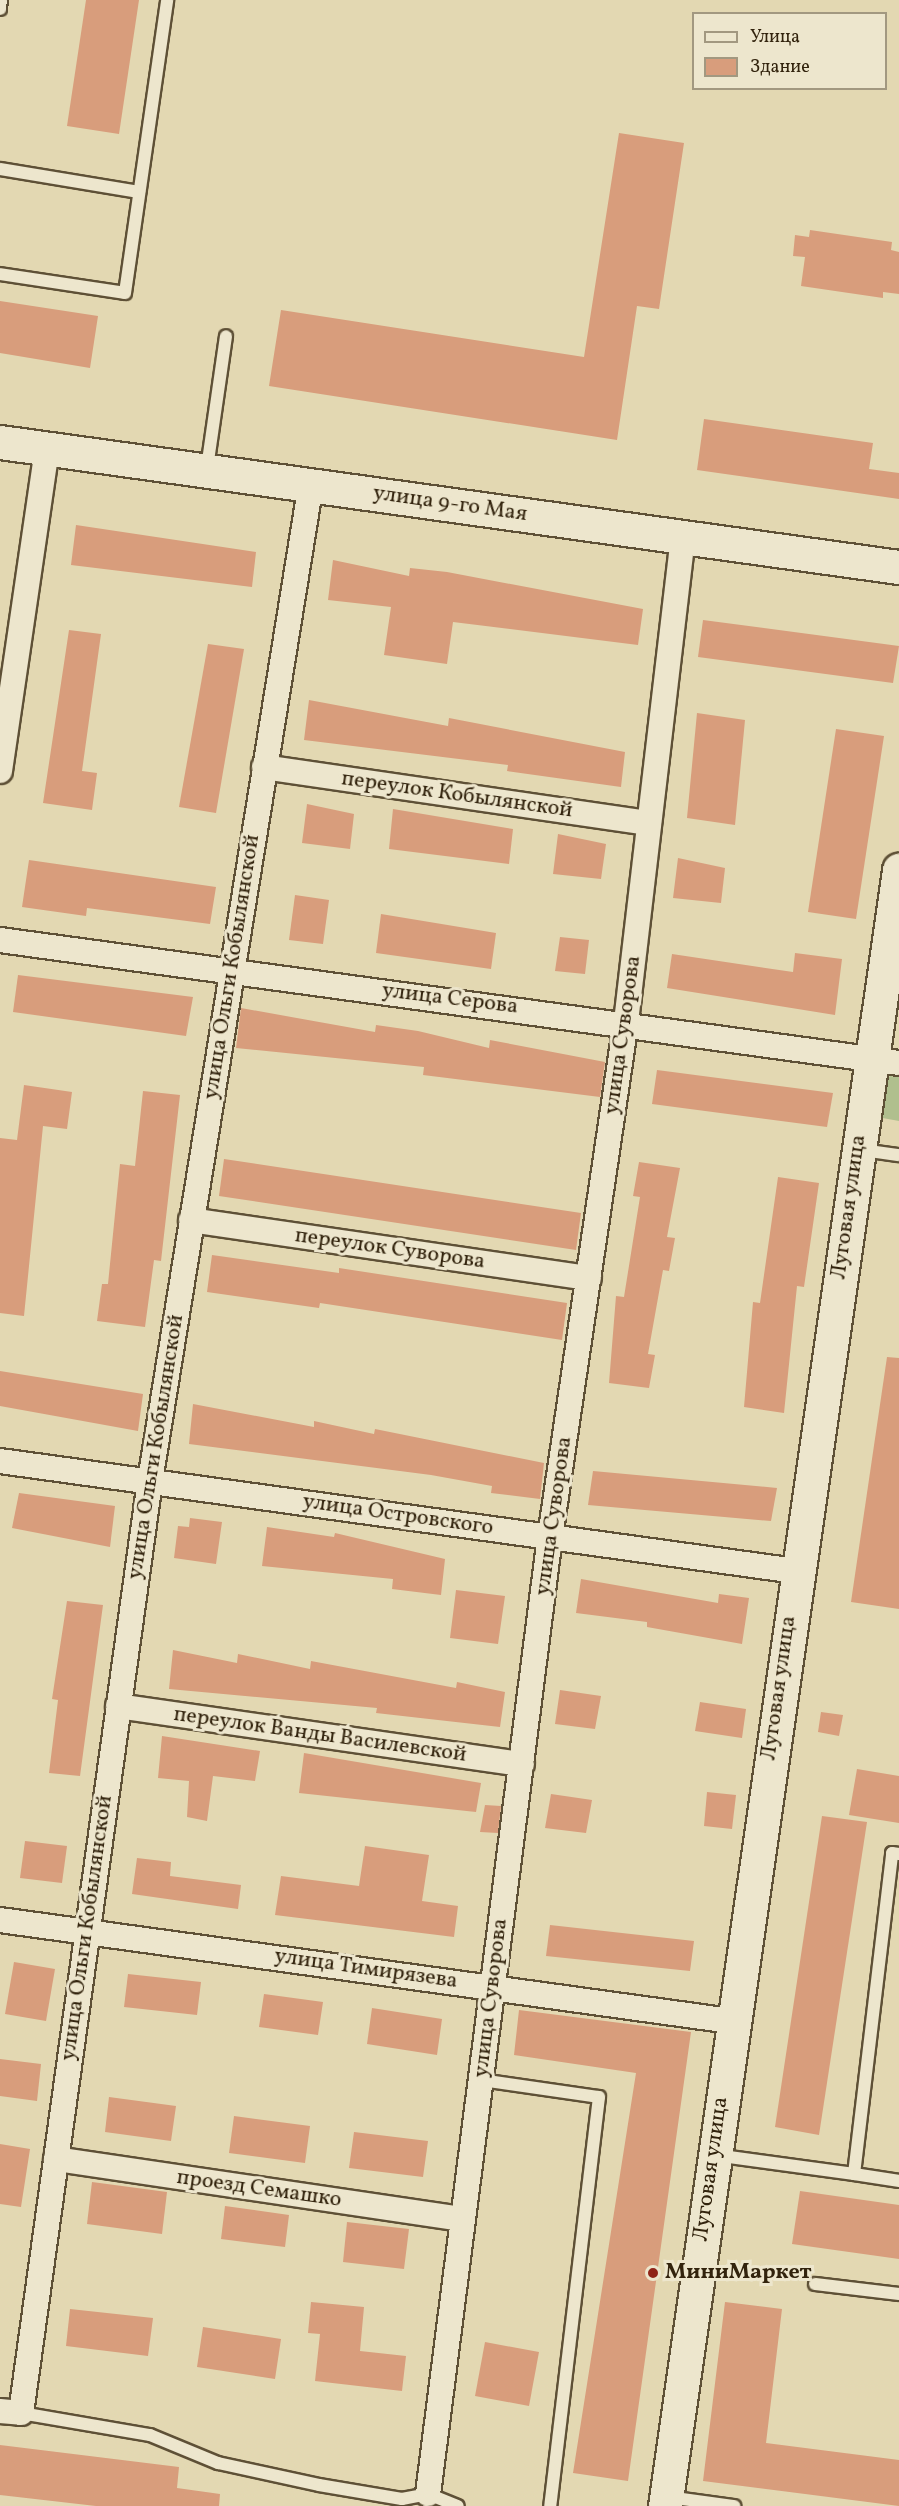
<!DOCTYPE html>
<html>
<head>
<meta charset="utf-8">
<style>
	body { margin:0 }
	#map { position:relative; width:899px; height:2506px; overflow:hidden; background:#e3d8b2; font-family:Vollkorn,serif }
	div>[style] { position:absolute }
	[style*='--x'] { left:calc(var(--x)*1px); top:calc(var(--y)*1px); width:calc(var(--w)*1px); rotate:calc(var(--a)*1deg) }
	.green>* { inset:0; background:#b0bf8e }
	.building>* { inset:0; background:#d89d7c }
	.roads { filter:drop-shadow(2px 0 #5e5036) drop-shadow(-2px 0 #5e5036) drop-shadow(0 2px #5e5036) drop-shadow(0 -2px #5e5036) }
	.lane>* { height:12px; margin:-6px; padding:0 6px; transform-origin:6px; border-radius:6px; background:#ede6cd }
	.street>* { height:24px; margin:-12px; padding:0 12px; transform-origin:12px; border-radius:12px; background:#ede6cd }
	.secondary>* { height:33px; margin:-16.5px; padding:0 16.5px; transform-origin:16.5px; border-radius:16.5px; background:#ede6cd }
	.dots>* { width:16px; height:16px; translate:-50% -50%; box-sizing:border-box; border:3px solid #ede6cd; border-radius:50% }
	span { translate:-50% -50%; white-space:nowrap; text-align:center; line-height:1.15; -webkit-text-stroke:6px #ede6cd; paint-order:stroke }
	.street-label { font-size:22px; color:#32230d }
	.poi-label { font-size:22px; color:#32230d; font-weight:700 }
	.left { translate:0 -50%; text-align:left }
	.legend { position:absolute; left:692px; top:12px; width:195px; height:78px; box-sizing:border-box; background:#ede6cd; border:2px solid #a29880; margin:0; padding:8px 10px; list-style:none; font-size:18px; color:#32230d }
	.legend li { display:flex; align-items:center; gap:12px; height:30px }
	.legend b { width:30px; border:2px solid #a29880 }
</style>
</head>
<body>
<div id="map">
	<div class="green">
		<i style="clip-path:polygon(890px 1076px,899px 1077px,899px 1121px,877px 1117px,881px 1087px)"></i>
	</div>
	<div class="building">
		<i style="clip-path:polygon(86px 0,139px 0,119px 134px,67px 126px)"></i>
		<i style="clip-path:polygon(619px 133px,684px 143px,659px 309px,637px 306px,617px 440px,269px 386px,281px 310px,584px 357px)"></i>
		<i style="clip-path:polygon(810px 230px,892px 242px,891px 250px,899px 252px,899px 294px,883px 292px,883px 298px,801px 286px,805px 257px,793px 256px,795px 235px,809px 237px)"></i>
		<i style="clip-path:polygon(0 301px,98px 316px,90px 368px,0 353px)"></i>
		<i style="clip-path:polygon(704px 419px,873px 443px,869px 469px,899px 473px,899px 499px,697px 470px)"></i>
		<i style="clip-path:polygon(76px 525px,256px 552px,252px 587px,71px 565px)"></i>
		<i style="clip-path:polygon(333px 560px,409px 576px,410px 568px,447px 572px,643px 609px,638px 645px,453px 622px,447px 664px,384px 655px,391px 607px,328px 600px)"></i>
		<i style="clip-path:polygon(703px 620px,899px 646px,893px 683px,698px 657px)"></i>
		<i style="clip-path:polygon(69px 630px,101px 634px,82px 771px,97px 773px,92px 810px,43px 803px)"></i>
		<i style="clip-path:polygon(208px 644px,244px 649px,216px 813px,179px 807px)"></i>
		<i style="clip-path:polygon(309px 700px,448px 726px,449px 718px,625px 752px,621px 787px,507px 771px,508px 765px,304px 740px)"></i>
		<i style="clip-path:polygon(697px 713px,745px 720px,735px 825px,687px 818px)"></i>
		<i style="clip-path:polygon(836px 729px,884px 736px,856px 919px,808px 912px)"></i>
		<i style="clip-path:polygon(307px 804px,354px 814px,350px 849px,302px 843px)"></i>
		<i style="clip-path:polygon(393px 809px,513px 829px,509px 864px,389px 849px)"></i>
		<i style="clip-path:polygon(558px 834px,606px 844px,601px 879px,553px 874px)"></i>
		<i style="clip-path:polygon(678px 858px,725px 868px,721px 903px,673px 898px)"></i>
		<i style="clip-path:polygon(29px 860px,216px 887px,210px 924px,87px 908px,86px 916px,22px 907px)"></i>
		<i style="clip-path:polygon(295px 895px,329px 900px,323px 944px,289px 940px)"></i>
		<i style="clip-path:polygon(381px 914px,496px 933px,491px 969px,376px 953px)"></i>
		<i style="clip-path:polygon(560px 937px,589px 940px,585px 974px,555px 971px)"></i>
		<i style="clip-path:polygon(795px 953px,842px 959px,835px 1015px,667px 988px,672px 954px,793px 972px)"></i>
		<i style="clip-path:polygon(18px 975px,193px 997px,186px 1036px,13px 1012px)"></i>
		<i style="clip-path:polygon(241px 1008px,375px 1032px,376px 1025px,418px 1031px,489px 1048px,490px 1040px,605px 1062px,600px 1097px,423px 1075px,424px 1067px,236px 1048px)"></i>
		<i style="clip-path:polygon(657px 1070px,833px 1093px,827px 1127px,652px 1104px)"></i>
		<i style="clip-path:polygon(24px 1085px,72px 1092px,67px 1129px,43px 1126px,24px 1316px,0 1313px,0 1138px,17px 1140px)"></i>
		<i style="clip-path:polygon(143px 1091px,180px 1095px,161px 1261px,154px 1260px,145px 1327px,97px 1321px,102px 1284px,108px 1284px,120px 1164px,135px 1166px)"></i>
		<i style="clip-path:polygon(224px 1159px,581px 1213px,576px 1250px,219px 1196px)"></i>
		<i style="clip-path:polygon(639px 1162px,680px 1168px,667px 1237px,675px 1238px,669px 1271px,663px 1270px,648px 1354px,655px 1355px,649px 1388px,609px 1383px,616px 1296px,624px 1297px,640px 1197px,633px 1196px)"></i>
		<i style="clip-path:polygon(778px 1177px,819px 1183px,804px 1287px,797px 1286px,784px 1413px,744px 1407px,753px 1302px,760px 1303px)"></i>
		<i style="clip-path:polygon(212px 1255px,339px 1273px,339px 1268px,567px 1303px,562px 1340px,320px 1303px,319px 1308px,207px 1292px)"></i>
		<i style="clip-path:polygon(887px 1357px,899px 1358px,899px 1609px,851px 1602px)"></i>
		<i style="clip-path:polygon(0 1371px,143px 1394px,138px 1431px,0 1406px)"></i>
		<i style="clip-path:polygon(193px 1404px,314px 1427px,314px 1421px,374px 1434px,375px 1429px,544px 1463px,540px 1499px,491px 1493px,492px 1486px,431px 1475px,189px 1444px)"></i>
		<i style="clip-path:polygon(593px 1471px,777px 1488px,771px 1521px,588px 1505px)"></i>
		<i style="clip-path:polygon(19px 1493px,115px 1506px,110px 1547px,12px 1528px)"></i>
		<i style="clip-path:polygon(190px 1518px,222px 1522px,216px 1564px,174px 1558px,178px 1526px,189px 1527px)"></i>
		<i style="clip-path:polygon(267px 1527px,334px 1537px,335px 1533px,445px 1559px,441px 1595px,392px 1589px,393px 1579px,262px 1566px)"></i>
		<i style="clip-path:polygon(581px 1579px,718px 1603px,719px 1594px,749px 1598px,742px 1644px,647px 1627px,647px 1622px,576px 1613px)"></i>
		<i style="clip-path:polygon(456px 1590px,505px 1596px,498px 1644px,450px 1638px)"></i>
		<i style="clip-path:polygon(67px 1601px,103px 1605px,80px 1776px,49px 1773px,58px 1700px,52px 1699px)"></i>
		<i style="clip-path:polygon(173px 1650px,237px 1663px,238px 1654px,310px 1669px,311px 1661px,456px 1688px,457px 1682px,505px 1692px,500px 1727px,376px 1713px,377px 1708px,169px 1689px)"></i>
		<i style="clip-path:polygon(560px 1690px,601px 1696px,595px 1729px,555px 1724px)"></i>
		<i style="clip-path:polygon(700px 1702px,746px 1709px,742px 1738px,695px 1731px)"></i>
		<i style="clip-path:polygon(821px 1712px,843px 1715px,839px 1736px,818px 1732px)"></i>
		<i style="clip-path:polygon(162px 1736px,260px 1751px,255px 1781px,213px 1776px,207px 1821px,187px 1817px,189px 1781px,158px 1778px)"></i>
		<i style="clip-path:polygon(304px 1753px,481px 1783px,476px 1812px,299px 1793px)"></i>
		<i style="clip-path:polygon(857px 1769px,899px 1776px,899px 1823px,849px 1815px)"></i>
		<i style="clip-path:polygon(707px 1792px,736px 1795px,732px 1829px,704px 1826px)"></i>
		<i style="clip-path:polygon(551px 1794px,592px 1800px,586px 1833px,545px 1828px)"></i>
		<i style="clip-path:polygon(485px 1805px,501px 1806px,498px 1833px,480px 1832px)"></i>
		<i style="clip-path:polygon(822px 1816px,867px 1822px,819px 2135px,775px 2127px)"></i>
		<i style="clip-path:polygon(25px 1841px,67px 1846px,62px 1883px,20px 1878px)"></i>
		<i style="clip-path:polygon(365px 1846px,429px 1855px,422px 1901px,458px 1906px,454px 1937px,275px 1915px,281px 1876px,359px 1886px)"></i>
		<i style="clip-path:polygon(137px 1858px,171px 1862px,170px 1876px,241px 1885px,238px 1909px,132px 1894px)"></i>
		<i style="clip-path:polygon(550px 1925px,694px 1941px,690px 1971px,546px 1956px)"></i>
		<i style="clip-path:polygon(14px 1962px,55px 1969px,46px 2021px,5px 2014px)"></i>
		<i style="clip-path:polygon(128px 1974px,201px 1982px,197px 2015px,124px 2007px)"></i>
		<i style="clip-path:polygon(264px 1994px,323px 2002px,318px 2035px,259px 2027px)"></i>
		<i style="clip-path:polygon(372px 2008px,442px 2019px,437px 2055px,367px 2044px)"></i>
		<i style="clip-path:polygon(519px 2010px,691px 2032px,628px 2481px,573px 2473px,636px 2073px,514px 2055px)"></i>
		<i style="clip-path:polygon(0 2059px,41px 2064px,37px 2101px,0 2096px)"></i>
		<i style="clip-path:polygon(109px 2097px,176px 2106px,171px 2141px,105px 2132px)"></i>
		<i style="clip-path:polygon(234px 2116px,310px 2126px,305px 2163px,229px 2153px)"></i>
		<i style="clip-path:polygon(354px 2132px,428px 2141px,423px 2177px,349px 2168px)"></i>
		<i style="clip-path:polygon(0 2144px,30px 2149px,21px 2207px,0 2204px)"></i>
		<i style="clip-path:polygon(92px 2182px,167px 2192px,162px 2234px,87px 2224px)"></i>
		<i style="clip-path:polygon(800px 2191px,899px 2205px,899px 2259px,792px 2244px)"></i>
		<i style="clip-path:polygon(225px 2206px,289px 2215px,285px 2247px,221px 2239px)"></i>
		<i style="clip-path:polygon(347px 2222px,409px 2229px,404px 2269px,343px 2262px)"></i>
		<i style="clip-path:polygon(311px 2302px,364px 2307px,360px 2351px,406px 2356px,402px 2391px,315px 2381px,320px 2334px,308px 2333px)"></i>
		<i style="clip-path:polygon(725px 2302px,782px 2309px,766px 2443px,899px 2460px,899px 2506px,703px 2481px)"></i>
		<i style="clip-path:polygon(70px 2309px,153px 2318px,148px 2356px,66px 2346px)"></i>
		<i style="clip-path:polygon(203px 2327px,281px 2339px,275px 2379px,197px 2367px)"></i>
		<i style="clip-path:polygon(485px 2342px,539px 2352px,529px 2406px,475px 2396px)"></i>
		<i style="clip-path:polygon(0 2445px,179px 2467px,177px 2488px,220px 2494px,219px 2506px,96px 2506px,0 2495px)"></i>
	</div>
	<div class="roads">
		<div class="lane">
			<i style="--x:0;--y:9;--w:9;--a:-84"></i>
			<i style="--x:0;--y:169;--w:141;--a:9.4"></i>
			<i style="--x:0;--y:274;--w:126;--a:8.6"></i>
			<i style="--x:125;--y:293;--w:296;--a:-81.8"></i>
			<i style="--x:207;--y:468;--w:133;--a:-81.8"></i>
			<i style="--x:862;--y:1150;--w:37;--a:8"></i>
			<i style="--x:481;--y:2080;--w:119;--a:8.2"></i>
			<i style="--x:599;--y:2097;--w:412;--a:96.8"></i>
			<i style="--x:715;--y:2155;--w:140;--a:7.8"></i>
			<i style="--x:854;--y:2174;--w:323;--a:-83.2"></i>
			<i style="--x:892;--y:1853;--w:7;--a:8"></i>
			<i style="--x:854;--y:2174;--w:46;--a:8.8"></i>
			<i style="--x:815;--y:2284;--w:85;--a:6.8"></i>
			<i style="--x:21;--y:2413;--w:131;--a:9.7"></i>
			<i style="--x:150;--y:2435;--w:74;--a:22.4"></i>
			<i style="--x:218;--y:2463;--w:103;--a:12.3"></i>
			<i style="--x:319;--y:2485;--w:84;--a:9.6"></i>
			<i style="--x:402;--y:2499;--w:26;--a:-11"></i>
			<i style="--x:428;--y:2494;--w:32;--a:22"></i>
			<i style="--x:668;--y:2497;--w:67;--a:7.8"></i>
		</div>
		<div class="street">
			<i style="--x:264;--y:767;--w:389;--a:8.3"></i>
			<i style="--x:0;--y:771;--w:326;--a:-81.7"></i>
			<i style="--x:0;--y:940;--w:907;--a:7.79"></i>
			<i style="--x:191;--y:1220;--w:402;--a:8.3"></i>
			<i style="--x:0;--y:1461;--w:804;--a:7.87"></i>
			<i style="--x:118;--y:1706;--w:408;--a:8.2"></i>
			<i style="--x:0;--y:1920;--w:738;--a:7.87"></i>
			<i style="--x:56;--y:2159;--w:411;--a:8.4"></i>
			<i style="--x:0;--y:2411;--w:21;--a:5"></i>
			<i style="--x:21;--y:2413;--w:941;--a:-82.12"></i>
			<i style="--x:150;--y:1481;--w:1010;--a:-80.83"></i>
			<i style="--x:428;--y:2494;--w:965;--a:-82.74"></i>
			<i style="--x:550;--y:1537;--w:521;--a:-81.61"></i>
			<i style="--x:626;--y:1022;--w:487;--a:-83.3"></i>
		</div>
		<div class="secondary">
			<i style="--x:0;--y:442;--w:908;--a:7.92"></i>
			<i style="--x:665;--y:2506;--w:1653;--a:-81.86"></i>
		</div>
	</div>
	<div class="dots">
		<i style="left:653px;top:2273px;background:#8f2418"></i>
	</div>
	<div class="street-label">
		<span style="left:450px;top:504px;rotate:8deg">улица 9-го Мая</span>
		<span style="left:457px;top:795px;rotate:8deg">переулок Кобылянской</span>
		<span style="left:232px;top:967px;rotate:-81deg">улица Ольги Кобылянской</span>
		<span style="left:450px;top:999px;rotate:7deg">улица Серова</span>
		<span style="left:623px;top:1035px;rotate:-82deg">улица Суворова</span>
		<span style="left:849px;top:1207px;rotate:-82deg">Луговая улица</span>
		<span style="left:390px;top:1249px;rotate:8deg">переулок Суворова</span>
		<span style="left:156px;top:1447px;rotate:-81deg">улица Ольги Кобылянской</span>
		<span style="left:398px;top:1515px;rotate:8deg">улица Островского</span>
		<span style="left:554px;top:1516px;rotate:-82deg">улица Суворова</span>
		<span style="left:779px;top:1688px;rotate:-82deg">Луговая улица</span>
		<span style="left:320px;top:1735px;rotate:8deg">переулок Ванды Василевской</span>
		<span style="left:87px;top:1928px;rotate:-82deg">улица Ольги Кобылянской</span>
		<span style="left:366px;top:1969px;rotate:8deg">улица Тимирязева</span>
		<span style="left:491px;top:1998px;rotate:-83deg">улица Суворова</span>
		<span style="left:711px;top:2169px;rotate:-82deg">Луговая улица</span>
		<span style="left:259px;top:2189px;rotate:8deg">проезд Семашко</span>
	</div>
	<div class="poi-label">
		<span class="left" style="left:665px;top:2273px">МиниМаркет</span>
	</div>
	<ul class="legend">
	<li><b style="height:8px;background:#ede6cd"></b>Улица</li>
	<li><b style="height:16px;background:#d89d7c"></b>Здание</li>
	</ul>
</div>
</body>
</html>
